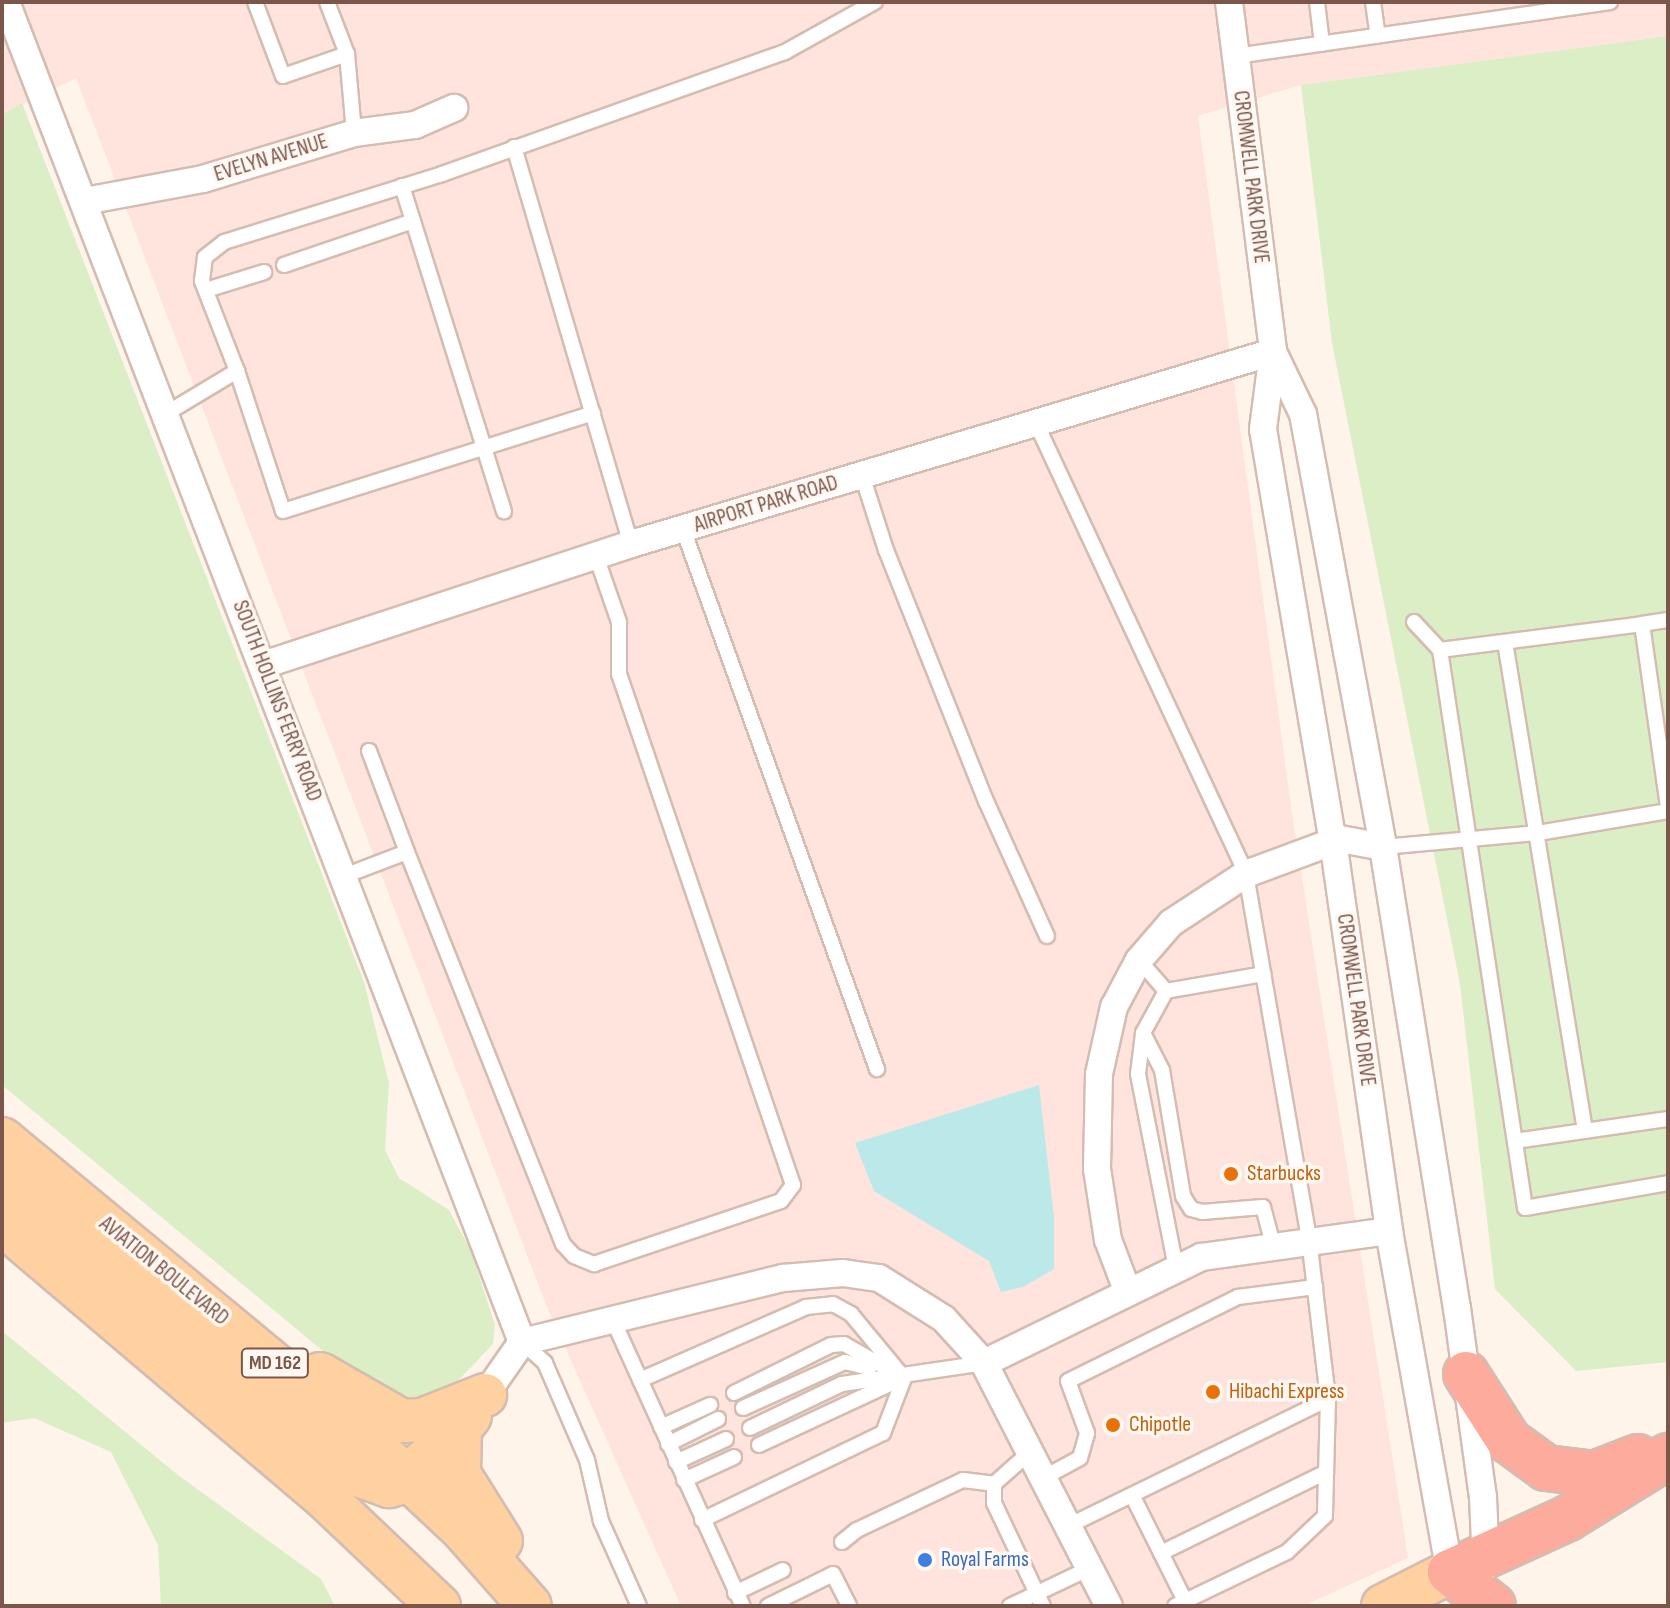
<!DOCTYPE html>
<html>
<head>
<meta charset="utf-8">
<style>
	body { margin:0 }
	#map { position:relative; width:1670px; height:1608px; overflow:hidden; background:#fef4ea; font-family:"Sofia Sans Condensed",sans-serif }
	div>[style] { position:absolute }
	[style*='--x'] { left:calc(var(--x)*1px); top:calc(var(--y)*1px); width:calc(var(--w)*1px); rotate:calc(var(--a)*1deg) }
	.commercial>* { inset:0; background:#ffe3dd }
	.green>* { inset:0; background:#dbeec6 }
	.water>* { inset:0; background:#bbe9ea }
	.roads { filter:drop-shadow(2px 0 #d4bcb0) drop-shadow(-2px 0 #d4bcb0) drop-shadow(0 2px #d4bcb0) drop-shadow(0 -2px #d4bcb0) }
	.lane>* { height:14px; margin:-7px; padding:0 7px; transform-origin:7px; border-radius:7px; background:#fff }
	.street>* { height:26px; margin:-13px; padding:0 13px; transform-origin:13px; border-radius:13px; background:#fff }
	.primary>* { height:42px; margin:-21px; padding:0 21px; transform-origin:21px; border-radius:21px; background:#ffd1a0 }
	.highway>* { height:44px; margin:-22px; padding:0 22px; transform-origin:22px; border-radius:22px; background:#fcab9d }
	.dots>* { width:22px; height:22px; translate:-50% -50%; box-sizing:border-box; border:4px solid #fff8f2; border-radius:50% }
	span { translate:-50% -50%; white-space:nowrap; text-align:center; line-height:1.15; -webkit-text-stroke:7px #fff8f2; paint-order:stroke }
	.shield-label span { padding:2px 6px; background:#fff8f2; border:2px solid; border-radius:6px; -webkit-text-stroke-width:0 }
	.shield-label { font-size:20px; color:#7c564a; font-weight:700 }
	.street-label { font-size:22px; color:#7c564a }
	.food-label { font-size:22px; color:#c56008 }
	.left { translate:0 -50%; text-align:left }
	.shop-label { font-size:22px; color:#366cbe }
	.frame { position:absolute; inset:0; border:4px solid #7c564a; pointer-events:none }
</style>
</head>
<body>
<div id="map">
	<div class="commercial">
		<i style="clip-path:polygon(2px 2px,1668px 2px,1668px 36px,1301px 85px,1198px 116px,1291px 807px,1408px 1558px,1303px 1606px,681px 1606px,547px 1307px,76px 78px,2px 115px)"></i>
	</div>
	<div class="green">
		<i style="clip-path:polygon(1668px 36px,1668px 1362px,1576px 1371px,1495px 1289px,1460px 984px,1332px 343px,1301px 85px)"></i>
		<i style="clip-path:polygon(22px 103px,364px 982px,389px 1083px,385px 1150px,399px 1178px,449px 1210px,471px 1251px,495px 1325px,493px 1344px,454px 1385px,401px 1406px,335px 1361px,2px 1085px,2px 115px)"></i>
		<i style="clip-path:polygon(2px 1331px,178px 1475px,321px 1579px,335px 1606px,161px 1606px,158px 1545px,111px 1452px,34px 1418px,2px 1423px)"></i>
	</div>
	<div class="water">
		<i style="clip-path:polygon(1039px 1085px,1054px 1218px,1054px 1269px,1023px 1287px,1001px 1292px,989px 1261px,874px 1191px,855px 1143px)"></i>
	</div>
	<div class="roads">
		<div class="lane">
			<i style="--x:255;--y:2;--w:79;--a:69.3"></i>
			<i style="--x:283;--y:76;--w:68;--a:-19"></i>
			<i style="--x:327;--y:2;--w:56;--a:69"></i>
			<i style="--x:347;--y:54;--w:79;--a:84.9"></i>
			<i style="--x:1317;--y:2;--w:42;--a:83.2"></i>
			<i style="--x:1373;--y:2;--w:34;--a:82"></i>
			<i style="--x:1236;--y:56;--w:378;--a:-8.2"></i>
			<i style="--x:514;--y:147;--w:414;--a:73.6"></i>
			<i style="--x:402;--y:186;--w:341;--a:72.6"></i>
			<i style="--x:284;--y:265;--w:136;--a:-18.8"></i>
			<i style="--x:206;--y:290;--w:61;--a:-17.2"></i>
			<i style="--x:237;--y:371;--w:147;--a:71.8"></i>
			<i style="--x:283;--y:511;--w:325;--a:-17.5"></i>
			<i style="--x:167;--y:413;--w:82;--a:-31"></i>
			<i style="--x:237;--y:371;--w:97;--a:-111.3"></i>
			<i style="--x:202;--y:281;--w:24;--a:-83"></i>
			<i style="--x:205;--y:257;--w:24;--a:-38"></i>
			<i style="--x:224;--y:242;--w:228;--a:-17.3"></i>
			<i style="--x:442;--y:174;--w:364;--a:-19.6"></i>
			<i style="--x:785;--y:52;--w:103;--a:-29.1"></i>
			<i style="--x:1036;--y:423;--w:497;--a:65"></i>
			<i style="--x:1246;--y:874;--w:370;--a:80.2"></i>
			<i style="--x:1309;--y:1239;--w:161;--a:83.2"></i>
			<i style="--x:1328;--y:1399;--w:117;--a:91.5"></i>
			<i style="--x:1325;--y:1516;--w:52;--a:136.5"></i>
			<i style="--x:1287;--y:1552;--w:124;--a:154.3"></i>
			<i style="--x:862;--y:475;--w:79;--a:72.3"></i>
			<i style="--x:886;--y:550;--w:270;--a:68.3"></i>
			<i style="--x:986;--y:801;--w:148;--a:65.7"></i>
			<i style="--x:683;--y:529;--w:574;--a:70.24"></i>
			<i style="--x:1414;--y:622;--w:38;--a:47"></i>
			<i style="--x:1440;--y:650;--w:204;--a:-7.3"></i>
			<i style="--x:1642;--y:624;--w:185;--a:81.9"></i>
			<i style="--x:1642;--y:624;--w:26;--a:-9"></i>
			<i style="--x:1505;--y:642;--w:495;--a:80.7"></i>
			<i style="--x:1440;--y:650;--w:564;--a:81.34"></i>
			<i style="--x:1525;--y:1208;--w:145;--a:-9.9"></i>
			<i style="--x:1383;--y:847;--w:156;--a:-5.2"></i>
			<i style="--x:1538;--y:833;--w:132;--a:-9.6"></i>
			<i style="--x:407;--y:852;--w:422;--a:68.3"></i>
			<i style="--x:563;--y:1244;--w:16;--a:47"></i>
			<i style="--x:574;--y:1256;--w:22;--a:22"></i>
			<i style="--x:594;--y:1264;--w:197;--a:-18.6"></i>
			<i style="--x:781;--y:1201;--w:20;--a:-53"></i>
			<i style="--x:793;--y:1185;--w:540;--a:-108.8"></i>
			<i style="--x:619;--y:674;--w:52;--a:-90"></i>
			<i style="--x:619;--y:622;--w:70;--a:-109.2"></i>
			<i style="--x:344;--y:876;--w:67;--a:-20.9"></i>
			<i style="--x:407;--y:852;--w:108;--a:-110.6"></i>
			<i style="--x:1139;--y:960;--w:41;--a:48.9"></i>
			<i style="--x:1143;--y:1033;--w:42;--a:62.8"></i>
			<i style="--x:1162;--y:1070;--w:128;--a:80.5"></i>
			<i style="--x:1183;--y:1196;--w:15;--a:58"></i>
			<i style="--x:1191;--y:1209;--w:11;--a:15"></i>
			<i style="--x:1202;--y:1212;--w:61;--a:-4.7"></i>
			<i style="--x:1263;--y:1207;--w:38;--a:75"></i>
			<i style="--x:1515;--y:1141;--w:155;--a:-8.2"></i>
			<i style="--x:1176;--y:1268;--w:198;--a:-101.1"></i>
			<i style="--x:1138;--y:1074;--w:41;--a:-83"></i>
			<i style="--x:1143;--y:1033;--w:48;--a:-61.3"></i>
			<i style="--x:1166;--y:991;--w:99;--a:-9.8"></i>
			<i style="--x:613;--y:1320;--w:314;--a:65.6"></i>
			<i style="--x:522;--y:1342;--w:31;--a:42"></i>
			<i style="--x:545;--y:1363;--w:106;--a:66.6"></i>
			<i style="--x:587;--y:1460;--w:63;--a:77.1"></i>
			<i style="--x:601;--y:1521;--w:93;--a:65.9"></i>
			<i style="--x:640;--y:1380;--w:181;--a:-23.7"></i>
			<i style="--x:806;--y:1307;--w:27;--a:-6"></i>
			<i style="--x:833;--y:1304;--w:21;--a:29"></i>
			<i style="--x:851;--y:1314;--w:83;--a:50.4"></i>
			<i style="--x:734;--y:1393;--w:108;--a:-26.3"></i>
			<i style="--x:831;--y:1345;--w:13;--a:-4"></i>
			<i style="--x:844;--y:1344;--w:56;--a:29.7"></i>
			<i style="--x:743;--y:1408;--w:112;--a:-24.3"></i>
			<i style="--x:845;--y:1362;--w:25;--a:14"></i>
			<i style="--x:661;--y:1427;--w:54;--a:-24.2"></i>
			<i style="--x:750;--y:1428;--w:102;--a:-25.6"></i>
			<i style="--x:842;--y:1384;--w:144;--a:-8.4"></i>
			<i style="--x:668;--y:1444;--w:56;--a:-26.6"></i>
			<i style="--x:759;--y:1445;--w:147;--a:-25"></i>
			<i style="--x:1030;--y:1452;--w:48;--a:138.4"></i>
			<i style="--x:994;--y:1484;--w:19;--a:90"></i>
			<i style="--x:994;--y:1503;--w:114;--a:64.6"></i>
			<i style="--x:676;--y:1462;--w:55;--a:-24.7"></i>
			<i style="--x:1043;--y:1478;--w:42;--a:-28.4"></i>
			<i style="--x:1080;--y:1458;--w:26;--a:-74"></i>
			<i style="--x:1087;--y:1433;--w:55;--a:-110.1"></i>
			<i style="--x:1068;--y:1381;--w:190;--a:-26.3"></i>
			<i style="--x:1238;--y:1297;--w:78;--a:-7.4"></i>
			<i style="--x:684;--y:1480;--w:55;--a:-24.7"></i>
			<i style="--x:1132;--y:1495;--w:119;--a:63.4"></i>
			<i style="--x:702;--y:1520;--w:201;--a:-25.7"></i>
			<i style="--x:883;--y:1433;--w:59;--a:-69.1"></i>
			<i style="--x:1068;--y:1526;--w:289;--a:-26"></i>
			<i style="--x:842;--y:1542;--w:19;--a:-39"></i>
			<i style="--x:857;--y:1530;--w:117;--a:-25.3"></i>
			<i style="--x:963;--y:1480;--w:31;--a:7"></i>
			<i style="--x:1161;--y:1553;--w:184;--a:-26.1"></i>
			<i style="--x:735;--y:1593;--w:53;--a:-25.6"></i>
			<i style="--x:768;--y:1606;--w:72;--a:-26.2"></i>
			<i style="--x:833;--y:1574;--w:36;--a:63"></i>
			<i style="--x:1010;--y:1606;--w:89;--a:-25.4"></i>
		</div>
		<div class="street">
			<i style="--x:6;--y:2;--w:1436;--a:68.94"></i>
			<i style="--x:522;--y:1342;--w:65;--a:124.9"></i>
			<i style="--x:1229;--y:2;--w:353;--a:82.8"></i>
			<i style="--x:1273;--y:352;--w:78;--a:97.4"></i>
			<i style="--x:1263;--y:429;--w:418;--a:80.4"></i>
			<i style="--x:1333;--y:841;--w:394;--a:81.8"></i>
			<i style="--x:1389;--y:1231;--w:346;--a:79.9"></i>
			<i style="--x:85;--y:201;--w:120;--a:-10.6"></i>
			<i style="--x:203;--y:179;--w:158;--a:-16.9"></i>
			<i style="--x:354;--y:133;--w:62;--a:-7.5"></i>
			<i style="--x:415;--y:125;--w:43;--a:-23.6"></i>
			<i style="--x:1273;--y:352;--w:69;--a:64.2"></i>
			<i style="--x:1303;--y:414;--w:440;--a:79.5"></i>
			<i style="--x:1383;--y:847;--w:467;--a:80.9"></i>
			<i style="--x:1457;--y:1308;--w:191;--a:82.2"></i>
			<i style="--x:1483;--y:1497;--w:69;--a:87.5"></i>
			<i style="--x:263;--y:665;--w:387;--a:-18.2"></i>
			<i style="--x:631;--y:544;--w:670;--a:-16.65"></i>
			<i style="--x:1127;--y:1290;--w:53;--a:-110.8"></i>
			<i style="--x:1108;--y:1240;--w:72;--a:-98.8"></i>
			<i style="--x:1097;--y:1169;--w:95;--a:-88.8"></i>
			<i style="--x:1099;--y:1074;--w:69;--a:-77.4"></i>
			<i style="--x:1114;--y:1007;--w:53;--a:-62"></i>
			<i style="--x:1139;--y:960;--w:49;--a:-49.1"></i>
			<i style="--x:1171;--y:923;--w:90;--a:-33.2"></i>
			<i style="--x:1246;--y:874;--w:100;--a:-20.4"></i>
			<i style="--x:1340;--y:839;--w:44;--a:10.5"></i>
			<i style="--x:522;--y:1342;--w:269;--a:-13.8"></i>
			<i style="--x:783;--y:1278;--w:60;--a:-4.8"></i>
			<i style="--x:843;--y:1273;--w:36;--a:8"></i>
			<i style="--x:879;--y:1278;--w:77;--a:32.2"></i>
			<i style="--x:944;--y:1319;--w:59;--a:47.7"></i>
			<i style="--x:984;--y:1363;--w:273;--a:62.8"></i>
			<i style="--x:984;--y:1363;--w:242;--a:-26"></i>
			<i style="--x:1201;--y:1257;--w:190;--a:-7.9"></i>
		</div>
		<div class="primary">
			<i style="--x:2;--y:1139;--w:477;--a:39.6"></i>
			<i style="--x:370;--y:1443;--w:127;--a:43.1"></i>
			<i style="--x:463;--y:1530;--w:101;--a:48.6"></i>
			<i style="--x:2;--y:1181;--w:468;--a:39.3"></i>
			<i style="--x:364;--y:1477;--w:27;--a:20"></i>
			<i style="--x:389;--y:1486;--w:11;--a:-15"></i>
			<i style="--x:400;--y:1483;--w:81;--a:-42"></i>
			<i style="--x:2;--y:1224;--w:421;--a:40.3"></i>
			<i style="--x:323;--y:1496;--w:160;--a:43.5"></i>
			<i style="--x:320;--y:1374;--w:95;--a:29.8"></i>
			<i style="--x:402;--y:1421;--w:20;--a:-3"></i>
			<i style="--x:422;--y:1420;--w:68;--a:-21.6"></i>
			<i style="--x:470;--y:1416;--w:16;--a:128"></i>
			<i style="--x:460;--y:1429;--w:45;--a:91.3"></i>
			<i style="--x:459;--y:1474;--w:79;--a:57.9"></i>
			<i style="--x:1383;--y:1606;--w:75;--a:-26.9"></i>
		</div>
		<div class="highway">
			<i style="--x:1466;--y:1374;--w:80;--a:57.3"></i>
			<i style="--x:1509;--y:1441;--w:46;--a:36.1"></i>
			<i style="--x:1546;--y:1468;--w:48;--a:7.1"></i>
			<i style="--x:1594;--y:1474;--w:47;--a:-21.1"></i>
			<i style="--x:1493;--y:1606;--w:55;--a:-141.7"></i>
			<i style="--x:1450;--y:1572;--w:130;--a:-24.6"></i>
			<i style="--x:1568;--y:1518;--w:118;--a:-31.8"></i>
		</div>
	</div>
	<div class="dots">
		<i style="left:1231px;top:1174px;background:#e8710a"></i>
		<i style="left:1213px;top:1392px;background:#e8710a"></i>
		<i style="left:1113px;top:1425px;background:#e8710a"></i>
		<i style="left:925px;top:1560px;background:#3f7fe0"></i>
	</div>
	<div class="shield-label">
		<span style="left:275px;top:1363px">MD 162</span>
	</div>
	<div class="street-label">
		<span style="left:271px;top:158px;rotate:-17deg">EVELYN AVENUE</span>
		<span style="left:1251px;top:177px;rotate:83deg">CROMWELL PARK DRIVE</span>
		<span style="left:766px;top:504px;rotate:-17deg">AIRPORT PARK ROAD</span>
		<span style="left:277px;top:701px;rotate:69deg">SOUTH HOLLINS FERRY ROAD</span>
		<span style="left:1356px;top:1000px;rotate:82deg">CROMWELL PARK DRIVE</span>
		<span style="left:164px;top:1271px;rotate:39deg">AVIATION BOULEVARD</span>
	</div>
	<div class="food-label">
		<span class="left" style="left:1247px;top:1174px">Starbucks</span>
		<span class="left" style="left:1229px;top:1392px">Hibachi Express</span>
		<span class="left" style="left:1129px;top:1425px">Chipotle</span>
	</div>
	<div class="shop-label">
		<span class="left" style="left:941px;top:1560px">Royal Farms</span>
	</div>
	<div class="frame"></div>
</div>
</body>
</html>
